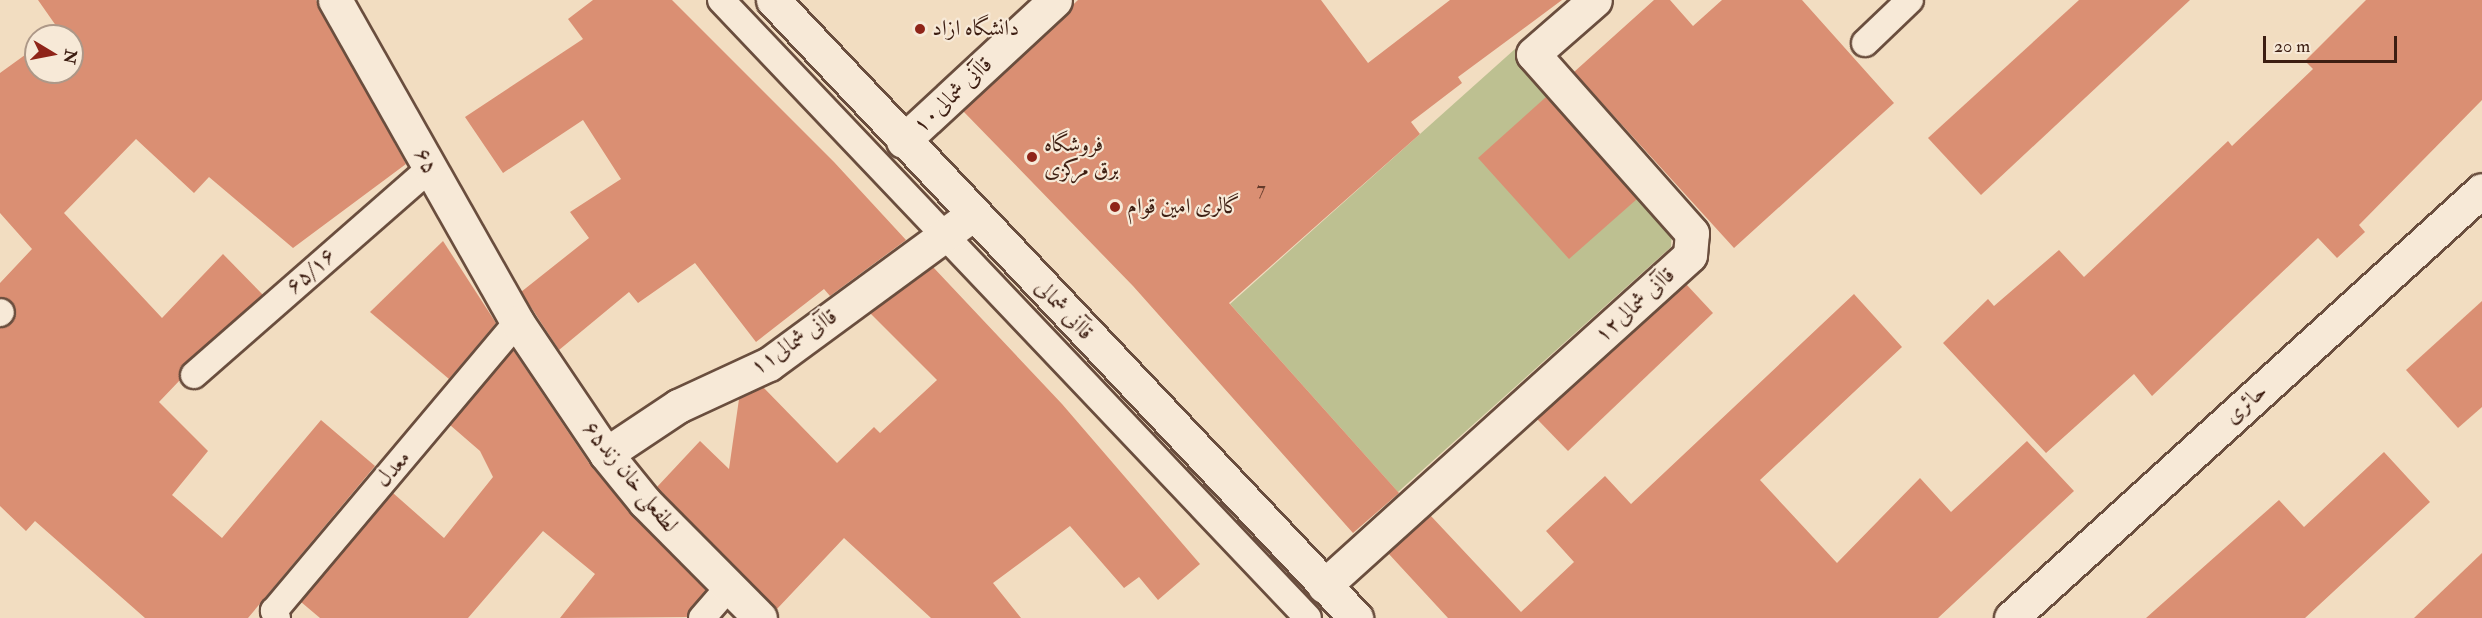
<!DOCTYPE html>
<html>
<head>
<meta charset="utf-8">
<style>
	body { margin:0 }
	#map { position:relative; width:2482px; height:618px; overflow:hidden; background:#f2ddc1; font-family:"IM FELL Double Pica",Amiri,serif }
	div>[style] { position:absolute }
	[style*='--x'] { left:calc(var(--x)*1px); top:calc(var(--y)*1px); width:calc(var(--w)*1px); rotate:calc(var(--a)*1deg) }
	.green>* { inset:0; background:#bdc091 }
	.building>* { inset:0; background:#da8f73 }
	.roads { filter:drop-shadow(2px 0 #6a4e3e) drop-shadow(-2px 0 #6a4e3e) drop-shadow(0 2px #6a4e3e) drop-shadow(0 -2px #6a4e3e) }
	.service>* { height:26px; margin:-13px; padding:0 13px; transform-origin:13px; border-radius:13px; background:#f7e9d7 }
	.minor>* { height:33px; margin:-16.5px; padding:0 16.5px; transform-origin:16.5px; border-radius:16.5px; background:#f7e9d7 }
	.tertiary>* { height:33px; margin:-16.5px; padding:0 16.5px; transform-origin:16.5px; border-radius:16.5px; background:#f7e9d7 }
	.secondary>* { height:33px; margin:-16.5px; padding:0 16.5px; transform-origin:16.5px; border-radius:16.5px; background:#f7e9d7 }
	.dots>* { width:16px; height:16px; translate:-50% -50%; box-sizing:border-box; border:3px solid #f7e9d7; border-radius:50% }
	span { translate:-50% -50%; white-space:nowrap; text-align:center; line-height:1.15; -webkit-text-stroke:4.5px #f7e9d7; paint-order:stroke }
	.number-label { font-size:20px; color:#643a2a }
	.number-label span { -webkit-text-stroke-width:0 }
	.poi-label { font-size:22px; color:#3d1e12 }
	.left { translate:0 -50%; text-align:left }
	.street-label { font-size:22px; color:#3d1e12 }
	.north { position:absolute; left:24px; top:24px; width:60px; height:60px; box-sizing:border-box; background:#f7e9d7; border:2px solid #ad9888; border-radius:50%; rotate:100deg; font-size:16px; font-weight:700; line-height:24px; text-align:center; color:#3d1e12 }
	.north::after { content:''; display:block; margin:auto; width:21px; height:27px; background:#8f2418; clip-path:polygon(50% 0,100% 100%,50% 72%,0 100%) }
	.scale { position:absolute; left:2263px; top:36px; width:134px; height:27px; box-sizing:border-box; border:3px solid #3d1e12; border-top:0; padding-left:8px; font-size:18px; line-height:21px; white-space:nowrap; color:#3d1e12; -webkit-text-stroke:4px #f7e9d7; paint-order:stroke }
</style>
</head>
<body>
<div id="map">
	<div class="green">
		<i style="clip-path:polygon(1515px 49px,1672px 228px,1671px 247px,1398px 492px,1230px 304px)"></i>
	</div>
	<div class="building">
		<i style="clip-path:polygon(38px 0,316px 0,406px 164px,293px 248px,209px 177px,194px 193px,136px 139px,64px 213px,162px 318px,223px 254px,263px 295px,184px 364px,180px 380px,159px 402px,208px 451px,172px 495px,222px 538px,321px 420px,375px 466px,248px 618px,145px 618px,35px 521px,26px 531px,0 506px,0 328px,11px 324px,16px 315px,12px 302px,0 297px,0 283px,32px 249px,0 213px,0 73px,36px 47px,36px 72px,72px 72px,72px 36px,50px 36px,59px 30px)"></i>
		<i style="clip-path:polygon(593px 0,672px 0,834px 162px,906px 240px,830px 296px,824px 289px,756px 342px,695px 263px,638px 303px,629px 292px,559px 350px,521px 292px,589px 238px,570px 212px,621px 179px,583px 120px,503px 173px,465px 117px,583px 39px,568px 19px)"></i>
		<i style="clip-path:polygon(1078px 0,1321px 0,1368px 63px,1450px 0,1562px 0,1458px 77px,1462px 83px,1411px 122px,1420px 134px,1229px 303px,1399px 493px,1353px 533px,1133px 286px,963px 111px)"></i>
		<i style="clip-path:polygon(1654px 0,1670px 0,1693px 26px,1722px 0,1802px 0,1894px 103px,1734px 248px,1574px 72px)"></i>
		<i style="clip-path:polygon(2079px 0,2190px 0,1981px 195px,1928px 138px)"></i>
		<i style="clip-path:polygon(2366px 0,2482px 0,2482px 100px,2359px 225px,2365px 232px,2337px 258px,2318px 238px,2152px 396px,2134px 374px,2046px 453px,1943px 343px,1988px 299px,1994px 306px,2059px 250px,2084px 277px,2228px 141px,2232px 146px,2313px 69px,2305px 61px)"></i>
		<i style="clip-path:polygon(1546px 97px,1637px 199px,1569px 259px,1478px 158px)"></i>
		<i style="clip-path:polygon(443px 241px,496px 323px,449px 379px,370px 312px)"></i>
		<i style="clip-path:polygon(933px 267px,1062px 404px,1200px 564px,1158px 600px,1139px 577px,1124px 588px,1070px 526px,993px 583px,1021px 618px,931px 618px,844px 538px,776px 610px,657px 487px,700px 441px,729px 469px,739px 399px,763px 387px,837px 463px,874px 427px,880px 433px,937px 380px,870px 313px)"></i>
		<i style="clip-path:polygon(1686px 284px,1713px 313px,1568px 451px,1537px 419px)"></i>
		<i style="clip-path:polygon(1854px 294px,1902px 347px,1760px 480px,1837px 563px,1920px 478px,1951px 512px,2027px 441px,2074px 491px,1938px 618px,1448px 618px,1388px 553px,1430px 515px,1521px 612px,1574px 562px,1546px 531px,1605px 476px,1631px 504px)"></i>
		<i style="clip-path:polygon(2482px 301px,2482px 407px,2458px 428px,2406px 370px)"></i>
		<i style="clip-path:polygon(513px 350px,591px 466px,632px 515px,706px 590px,687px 617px,560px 618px,595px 574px,543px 531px,468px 618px,320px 618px,301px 602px,393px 493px,444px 538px,493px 477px,480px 451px,450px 425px)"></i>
		<i style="clip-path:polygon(2384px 452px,2430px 502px,2305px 618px,2146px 618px,2279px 500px,2304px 527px)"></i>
		<i style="clip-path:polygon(2482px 553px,2482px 618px,2414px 618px)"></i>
	</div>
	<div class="roads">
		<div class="service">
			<i style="--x:721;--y:0;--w:852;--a:46.47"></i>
			<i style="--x:1865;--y:43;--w:62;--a:-43.7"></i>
			<i style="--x:0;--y:313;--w:1;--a:-45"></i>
			<i style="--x:194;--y:375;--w:313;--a:-41.2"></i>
			<i style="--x:277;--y:618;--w:8;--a:-113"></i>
			<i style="--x:274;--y:611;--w:378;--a:-49.9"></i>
			<i style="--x:702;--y:618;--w:40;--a:-49"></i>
		</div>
		<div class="minor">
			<i style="--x:335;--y:0;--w:370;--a:60.5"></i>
			<i style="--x:517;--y:322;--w:159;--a:56"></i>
			<i style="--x:606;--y:454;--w:62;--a:50.9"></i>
			<i style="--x:645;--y:502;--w:163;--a:45.2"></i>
			<i style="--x:903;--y:141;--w:207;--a:-42.8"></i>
			<i style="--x:606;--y:454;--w:87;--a:-33.7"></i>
			<i style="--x:678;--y:406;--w:100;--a:-24.8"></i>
			<i style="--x:769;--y:364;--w:253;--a:-36.3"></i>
			<i style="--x:1324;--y:586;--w:493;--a:-42.1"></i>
			<i style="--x:1690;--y:255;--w:22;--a:-85"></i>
			<i style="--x:1692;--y:233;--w:239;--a:-131.6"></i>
			<i style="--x:1533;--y:54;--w:82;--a:-41.1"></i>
		</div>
		<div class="tertiary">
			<i style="--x:2011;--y:618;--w:636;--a:-42.26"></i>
		</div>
		<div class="secondary">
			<i style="--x:773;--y:0;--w:850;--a:46.67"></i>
		</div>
	</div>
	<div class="dots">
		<i style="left:920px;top:29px;background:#8f2418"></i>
		<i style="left:1032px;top:157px;background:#8f2418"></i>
		<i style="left:1115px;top:207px;background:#8f2418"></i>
	</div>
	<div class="number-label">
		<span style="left:1261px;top:188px">7</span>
	</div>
	<div class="poi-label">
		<span class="left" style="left:932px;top:29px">دانشگاه ازاد</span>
		<span class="left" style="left:1044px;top:157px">فروشگاه<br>برق مرکزی</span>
		<span class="left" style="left:1127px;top:207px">گالری امین قوام</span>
	</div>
	<div class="street-label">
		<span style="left:953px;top:95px;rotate:-43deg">قاآنی شمالی۱۰</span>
		<span style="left:426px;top:161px;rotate:61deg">۶۵</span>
		<span style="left:311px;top:271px;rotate:-41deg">۶۵/۱۶</span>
		<span style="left:1635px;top:305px;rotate:-42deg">قاآنی شمالی۱۲</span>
		<span style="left:1064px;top:310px;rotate:47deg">قاآنی شمالی</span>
		<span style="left:794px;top:342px;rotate:-34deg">قاآنی شمالی۱۱</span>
		<span style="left:2246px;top:404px;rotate:-42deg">حائری</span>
		<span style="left:393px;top:469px;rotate:-50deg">معدل</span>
		<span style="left:630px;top:477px;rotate:51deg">لطفعلی خان زند۶۵</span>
	</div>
	<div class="north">N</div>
	<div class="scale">20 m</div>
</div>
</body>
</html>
